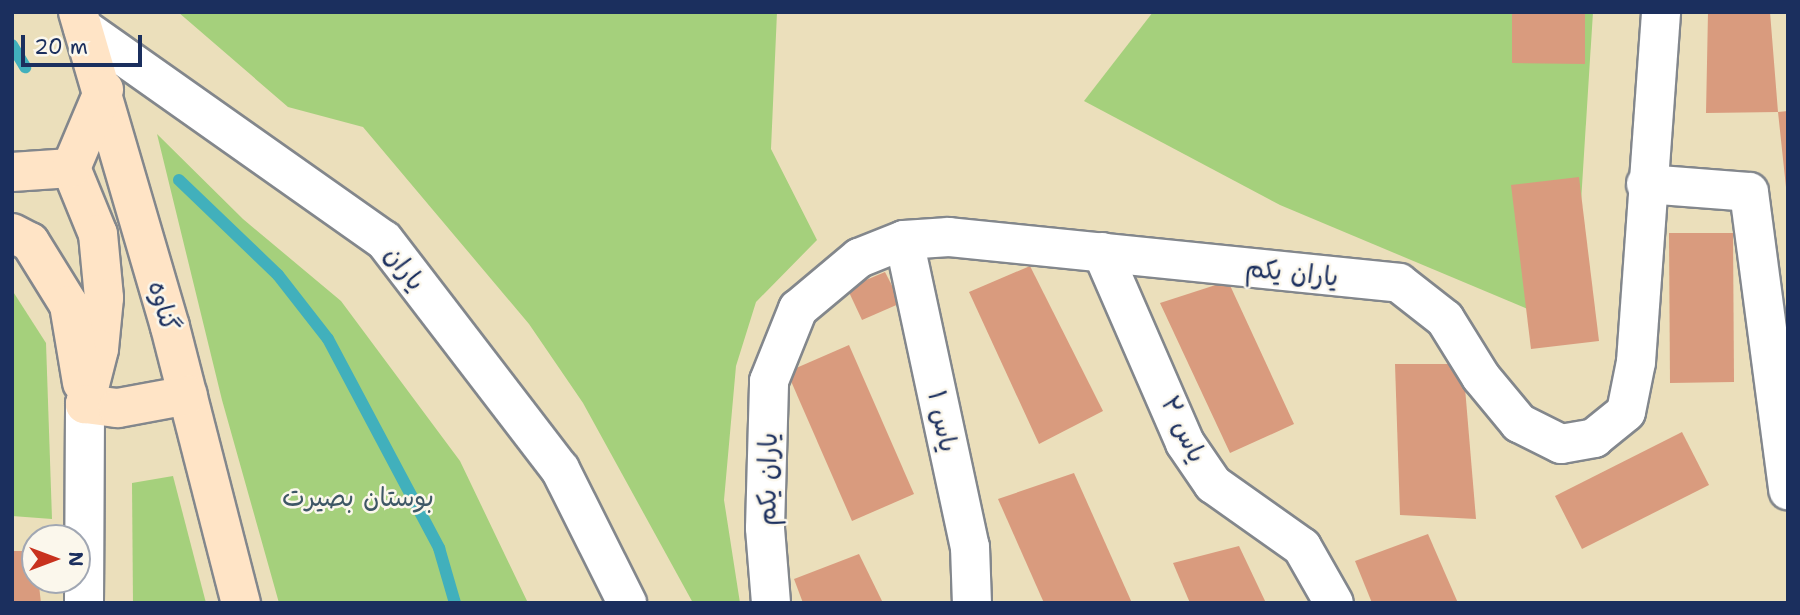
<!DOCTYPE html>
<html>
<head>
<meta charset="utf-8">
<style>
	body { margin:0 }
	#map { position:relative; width:1800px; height:615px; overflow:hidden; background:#ebdfbb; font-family:"Shantell Sans","Playpen Sans Arabic",sans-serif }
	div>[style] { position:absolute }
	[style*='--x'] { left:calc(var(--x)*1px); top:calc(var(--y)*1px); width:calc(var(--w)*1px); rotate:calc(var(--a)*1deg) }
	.green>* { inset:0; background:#a5d07c }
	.stream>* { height:12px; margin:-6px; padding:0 6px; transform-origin:6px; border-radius:6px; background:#41b0bc }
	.building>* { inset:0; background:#d99b7e }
	.roads { filter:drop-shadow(2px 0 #83878c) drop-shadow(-2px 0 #83878c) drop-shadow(0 2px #83878c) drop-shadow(0 -2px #83878c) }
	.street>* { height:38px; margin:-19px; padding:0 19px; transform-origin:19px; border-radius:19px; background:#fff }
	.secondary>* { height:38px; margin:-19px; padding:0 19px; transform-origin:19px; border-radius:19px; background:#ffe4c6 }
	span { translate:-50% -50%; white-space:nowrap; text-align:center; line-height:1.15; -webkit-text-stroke:5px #fbf7ec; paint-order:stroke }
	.street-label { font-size:26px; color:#1b2f5e }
	.park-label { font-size:26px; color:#3e5766 }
	.frame { position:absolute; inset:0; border:14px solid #1b2f5e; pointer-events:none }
	.north { position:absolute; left:21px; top:524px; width:70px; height:70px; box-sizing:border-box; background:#fbf7ec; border:2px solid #a1a7b3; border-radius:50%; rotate:90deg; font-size:19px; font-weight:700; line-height:28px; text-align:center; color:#1b2f5e }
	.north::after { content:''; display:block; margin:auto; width:24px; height:32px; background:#c8321e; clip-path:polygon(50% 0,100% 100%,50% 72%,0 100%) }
	.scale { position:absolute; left:21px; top:35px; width:121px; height:32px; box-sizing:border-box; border:4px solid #1b2f5e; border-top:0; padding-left:9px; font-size:21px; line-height:24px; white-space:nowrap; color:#1b2f5e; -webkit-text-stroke:5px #fbf7ec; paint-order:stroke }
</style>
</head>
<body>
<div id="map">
	<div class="green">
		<i style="clip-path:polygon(178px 12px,777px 12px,771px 149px,817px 240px,756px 302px,736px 366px,724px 500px,740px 603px,693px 603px,583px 403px,529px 324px,363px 127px,288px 107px)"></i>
		<i style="clip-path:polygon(1153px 12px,1593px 12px,1573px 328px,1280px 205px,1084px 101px)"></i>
		<i style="clip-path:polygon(157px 134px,243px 219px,341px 301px,460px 461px,528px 603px,279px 603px,222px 400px)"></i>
		<i style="clip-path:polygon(12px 290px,46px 343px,52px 519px,12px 516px)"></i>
		<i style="clip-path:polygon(173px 476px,206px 603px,133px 603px,132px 483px)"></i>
	</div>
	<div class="stream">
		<i style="--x:12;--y:45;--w:26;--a:59"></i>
		<i style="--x:179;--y:180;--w:137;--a:43.8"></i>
		<i style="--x:278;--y:275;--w:81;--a:52"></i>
		<i style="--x:328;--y:339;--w:237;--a:62"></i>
		<i style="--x:439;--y:548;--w:57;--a:73.8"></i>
	</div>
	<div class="building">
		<i style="clip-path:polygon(1512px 12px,1585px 12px,1585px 64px,1512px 63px)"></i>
		<i style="clip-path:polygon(1708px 12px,1770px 12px,1778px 112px,1788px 111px,1788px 206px,1778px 112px,1706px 113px)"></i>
		<i style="clip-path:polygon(1579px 177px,1599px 341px,1531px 349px,1511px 185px)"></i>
		<i style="clip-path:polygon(1669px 233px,1733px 233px,1734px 382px,1670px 383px)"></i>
		<i style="clip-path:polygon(1030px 266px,1103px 411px,1039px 444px,969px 292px)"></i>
		<i style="clip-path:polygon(885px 272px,901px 303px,862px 320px,847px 288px)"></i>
		<i style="clip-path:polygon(1228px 281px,1294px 424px,1230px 453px,1160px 303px)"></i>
		<i style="clip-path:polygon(849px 345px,914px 494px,852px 521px,787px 372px)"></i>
		<i style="clip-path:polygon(1395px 364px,1463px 364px,1476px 519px,1400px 515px)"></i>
		<i style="clip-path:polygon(1682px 432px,1709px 485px,1582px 549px,1555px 496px)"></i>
		<i style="clip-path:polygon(1074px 473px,1132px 603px,1044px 603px,998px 499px)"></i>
		<i style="clip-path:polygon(1428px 534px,1458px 603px,1372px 603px,1355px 561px)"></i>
		<i style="clip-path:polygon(1239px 546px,1266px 603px,1190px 603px,1173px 563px)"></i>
		<i style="clip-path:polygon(12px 551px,35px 551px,41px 603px,12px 602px)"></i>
		<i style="clip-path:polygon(859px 554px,883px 603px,803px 603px,794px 579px)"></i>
	</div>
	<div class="roads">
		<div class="street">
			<i style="--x:83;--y:28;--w:368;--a:35.2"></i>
			<i style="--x:384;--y:240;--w:289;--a:52.5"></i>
			<i style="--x:560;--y:469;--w:150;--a:63.4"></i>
			<i style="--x:1646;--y:184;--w:103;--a:4.4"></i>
			<i style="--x:1749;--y:192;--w:301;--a:82.5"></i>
			<i style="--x:904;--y:240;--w:314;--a:77.9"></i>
			<i style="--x:970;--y:547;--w:56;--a:88"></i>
			<i style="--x:1102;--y:252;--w:208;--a:66.5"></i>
			<i style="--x:1185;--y:443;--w:50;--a:55.7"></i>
			<i style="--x:1213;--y:484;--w:109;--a:35.3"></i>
			<i style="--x:1302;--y:547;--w:64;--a:60.3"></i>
			<i style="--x:84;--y:603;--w:199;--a:-89.7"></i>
			<i style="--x:771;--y:603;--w:75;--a:-94.6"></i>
			<i style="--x:765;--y:528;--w:147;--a:-88.4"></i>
			<i style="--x:769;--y:381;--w:78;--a:-68.1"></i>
			<i style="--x:798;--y:309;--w:80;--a:-39.9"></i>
			<i style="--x:859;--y:258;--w:48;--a:-21.8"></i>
			<i style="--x:904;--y:240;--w:45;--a:-3.8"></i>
			<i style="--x:949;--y:237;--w:452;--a:5.8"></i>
			<i style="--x:1399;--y:283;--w:58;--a:38"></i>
			<i style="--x:1445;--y:319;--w:68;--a:58.2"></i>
			<i style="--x:1481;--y:377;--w:60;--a:50.4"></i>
			<i style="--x:1519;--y:423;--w:47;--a:26.6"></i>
			<i style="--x:1561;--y:444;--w:34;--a:-10"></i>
			<i style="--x:1594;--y:438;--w:41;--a:-39.1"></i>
			<i style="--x:1626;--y:412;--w:51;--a:-78.7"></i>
			<i style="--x:1636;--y:362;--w:351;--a:-85.9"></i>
		</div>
		<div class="secondary">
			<i style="--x:78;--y:12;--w:328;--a:73.7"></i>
			<i style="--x:170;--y:327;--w:285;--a:75.6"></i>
			<i style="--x:71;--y:168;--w:71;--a:67.8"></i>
			<i style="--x:98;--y:234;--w:64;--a:84.6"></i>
			<i style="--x:104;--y:298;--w:51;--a:95.6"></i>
			<i style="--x:99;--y:349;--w:57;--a:104.3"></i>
			<i style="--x:12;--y:172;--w:59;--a:-3.9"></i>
			<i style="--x:71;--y:168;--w:85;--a:-67.1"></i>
			<i style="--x:12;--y:233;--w:20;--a:27"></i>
			<i style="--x:30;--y:242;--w:74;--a:58.2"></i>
			<i style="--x:69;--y:305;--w:79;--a:80.5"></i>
			<i style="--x:85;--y:404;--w:33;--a:7"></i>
			<i style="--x:118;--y:408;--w:71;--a:-10.5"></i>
		</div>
	</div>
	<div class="street-label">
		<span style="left:405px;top:268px;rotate:52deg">یاران</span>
		<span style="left:1292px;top:272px;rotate:6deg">یاران یکم</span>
		<span style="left:164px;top:306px;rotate:74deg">گناوه</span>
		<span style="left:943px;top:421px;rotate:78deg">یاس ۱</span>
		<span style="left:1184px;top:429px;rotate:64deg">یاس ۲</span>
		<span style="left:767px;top:479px;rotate:-89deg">یاران یکم</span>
	</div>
	<div class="park-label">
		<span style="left:358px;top:497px">بوستان بصیرت</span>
	</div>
	<div class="frame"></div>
	<div class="north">N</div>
	<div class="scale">20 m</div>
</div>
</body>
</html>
